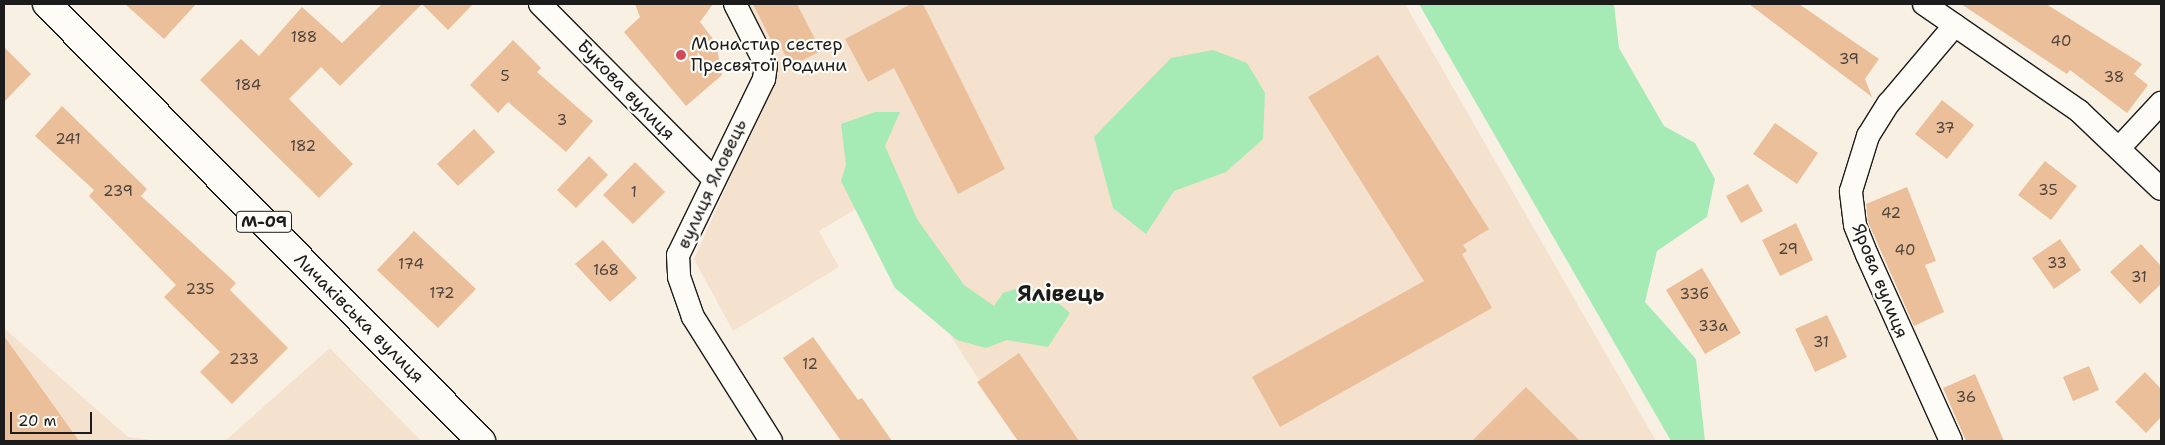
<!DOCTYPE html>
<html>
<head>
<meta charset="utf-8">
<style>
	body { margin:0 }
	#map { position:relative; width:2165px; height:445px; overflow:hidden; background:#f9f0e4; font-family:"Shantell Sans",sans-serif }
	div>[style] { position:absolute }
	[style*='--x'] { left:calc(var(--x)*1px); top:calc(var(--y)*1px); width:calc(var(--w)*1px); rotate:calc(var(--a)*1deg) }
	.built>* { inset:0; background:#f4e1ce }
	.green>* { inset:0; background:#a6ebb6 }
	.building>* { inset:0; background:#eabf9a }
	.roads { filter:drop-shadow(1px 0 #1c1c1c) drop-shadow(-1px 0 #1c1c1c) drop-shadow(0 1px #1c1c1c) drop-shadow(0 -1px #1c1c1c) }
	.street>* { height:22px; margin:-11px; padding:0 11px; transform-origin:11px; border-radius:11px; background:#fdfcf7 }
	.primary>* { height:28px; margin:-14px; padding:0 14px; transform-origin:14px; border-radius:14px; background:#fdfcf7 }
	.dots>* { width:14px; height:14px; translate:-50% -50%; box-sizing:border-box; border:2px solid #fdfcf7; border-radius:50% }
	span { translate:-50% -50%; white-space:nowrap; text-align:center; line-height:1.15; -webkit-text-stroke:4.5px #fdfcf7; paint-order:stroke }
	.number-label { font-size:15px; color:#50453c }
	.number-label span { -webkit-text-stroke-width:0 }
	.shield-label span { padding:1px 4px; background:#fdfcf7; border:1px solid; border-radius:4px; -webkit-text-stroke-width:0 }
	.shield-label { font-size:16px; color:#1c1c1c; font-weight:700 }
	.poi-label { font-size:18px; color:#1c1c1c }
	.left { translate:0 -50%; text-align:left }
	.street-label { font-size:18px; color:#1c1c1c }
	.district-label { font-size:22px; color:#1c1c1c; font-weight:700 }
	.frame { position:absolute; inset:0; border:5px solid #1c1c1c; pointer-events:none }
	.scale { position:absolute; left:10px; top:412px; width:82px; height:22px; box-sizing:border-box; border:2px solid #1c1c1c; border-top:0; padding-left:6px; font-size:15px; line-height:18px; white-space:nowrap; color:#1c1c1c; -webkit-text-stroke:4px #fdfcf7; paint-order:stroke }
</style>
</head>
<body>
<div id="map">
	<div class="built">
		<i style="clip-path:polygon(746px 4px,1405px 4px,1656px 441px,1018px 441px,866px 203px,819px 231px,839px 267px,733px 331px,694px 259px,778px 71px)"></i>
		<i style="clip-path:polygon(4px 328px,128px 437px,161px 441px,4px 441px)"></i>
		<i style="clip-path:polygon(330px 348px,421px 441px,225px 441px)"></i>
	</div>
	<div class="green">
		<i style="clip-path:polygon(1419px 4px,1614px 4px,1619px 48px,1664px 126px,1695px 143px,1715px 179px,1707px 217px,1657px 251px,1645px 302px,1696px 359px,1705px 441px,1671px 441px)"></i>
		<i style="clip-path:polygon(1213px 50px,1247px 63px,1265px 93px,1263px 139px,1226px 172px,1174px 191px,1146px 234px,1113px 208px,1094px 137px,1171px 58px)"></i>
		<i style="clip-path:polygon(875px 112px,900px 112px,885px 146px,917px 219px,964px 285px,994px 306px,1003px 293px,1025px 286px,1048px 294px,1070px 313px,1048px 347px,1007px 340px,986px 348px,957px 340px,895px 288px,841px 181px,846px 165px,841px 124px)"></i>
	</div>
	<div class="building">
		<i style="clip-path:polygon(125px 4px,196px 4px,164px 39px)"></i>
		<i style="clip-path:polygon(382px 4px,473px 4px,448px 30px,422px 4px,340px 86px,321px 67px,289px 99px,353px 164px,319px 198px,200px 80px,241px 39px,259px 56px,302px 7px,342px 43px)"></i>
		<i style="clip-path:polygon(635px 4px,713px 4px,700px 22px,716px 43px,722px 75px,686px 106px,624px 32px,640px 17px)"></i>
		<i style="clip-path:polygon(753px 4px,797px 4px,821px 51px,791px 66px,780px 45px,775px 48px)"></i>
		<i style="clip-path:polygon(911px 4px,923px 4px,1005px 169px,958px 194px,894px 68px,868px 82px,845px 39px)"></i>
		<i style="clip-path:polygon(1749px 4px,1799px 4px,1879px 59px,1865px 79px,1872px 97px)"></i>
		<i style="clip-path:polygon(1961px 4px,2046px 4px,2142px 64px,2134px 74px,2148px 85px,2127px 113px,2070px 70px,2067px 74px)"></i>
		<i style="clip-path:polygon(513px 40px,541px 68px,537px 72px,593px 121px,566px 152px,508px 102px,498px 113px,470px 85px)"></i>
		<i style="clip-path:polygon(4px 47px,31px 74px,4px 102px)"></i>
		<i style="clip-path:polygon(1378px 55px,1489px 229px,1463px 245px,1467px 251px,1462px 254px,1492px 308px,1280px 427px,1252px 377px,1424px 281px,1308px 97px)"></i>
		<i style="clip-path:polygon(1942px 100px,1974px 125px,1947px 159px,1915px 134px)"></i>
		<i style="clip-path:polygon(62px 106px,147px 189px,141px 196px,236px 283px,230px 290px,288px 348px,232px 404px,200px 372px,220px 352px,164px 297px,176px 285px,89px 196px,94px 190px,35px 136px)"></i>
		<i style="clip-path:polygon(1775px 123px,1818px 153px,1797px 184px,1753px 154px)"></i>
		<i style="clip-path:polygon(474px 129px,495px 152px,458px 186px,437px 164px)"></i>
		<i style="clip-path:polygon(589px 156px,608px 175px,576px 208px,557px 190px)"></i>
		<i style="clip-path:polygon(2045px 161px,2077px 186px,2051px 220px,2018px 195px)"></i>
		<i style="clip-path:polygon(635px 162px,665px 192px,633px 224px,603px 195px)"></i>
		<i style="clip-path:polygon(1748px 184px,1763px 211px,1741px 223px,1726px 196px)"></i>
		<i style="clip-path:polygon(1907px 187px,1936px 261px,1925px 265px,1944px 312px,1914px 326px,1868px 222px,1866px 204px)"></i>
		<i style="clip-path:polygon(1796px 223px,1813px 260px,1780px 276px,1762px 240px)"></i>
		<i style="clip-path:polygon(414px 231px,476px 289px,438px 328px,377px 270px)"></i>
		<i style="clip-path:polygon(2060px 239px,2081px 270px,2054px 289px,2032px 258px)"></i>
		<i style="clip-path:polygon(603px 240px,637px 278px,610px 302px,575px 264px)"></i>
		<i style="clip-path:polygon(2141px 244px,2161px 266px,2161px 284px,2140px 304px,2110px 272px)"></i>
		<i style="clip-path:polygon(1702px 268px,1741px 333px,1705px 354px,1666px 290px)"></i>
		<i style="clip-path:polygon(1827px 315px,1847px 357px,1815px 372px,1795px 329px)"></i>
		<i style="clip-path:polygon(4px 336px,79px 441px,4px 441px)"></i>
		<i style="clip-path:polygon(813px 337px,858px 400px,862px 398px,892px 441px,841px 441px,783px 358px)"></i>
		<i style="clip-path:polygon(1019px 353px,1079px 441px,1018px 441px,977px 382px)"></i>
		<i style="clip-path:polygon(2089px 366px,2099px 390px,2073px 401px,2063px 377px)"></i>
		<i style="clip-path:polygon(2145px 372px,2161px 389px,2161px 417px,2146px 433px,2115px 402px)"></i>
		<i style="clip-path:polygon(1975px 374px,2004px 441px,1966px 441px,1943px 388px)"></i>
		<i style="clip-path:polygon(1526px 387px,1580px 441px,1472px 441px)"></i>
	</div>
	<div class="roads">
		<div class="street">
			<i style="--x:540;--y:4;--w:244;--a:45.2"></i>
			<i style="--x:735;--y:4;--w:68;--a:63.1"></i>
			<i style="--x:766;--y:65;--w:14;--a:98"></i>
			<i style="--x:764;--y:79;--w:196;--a:116"></i>
			<i style="--x:678;--y:255;--w:22;--a:87"></i>
			<i style="--x:679;--y:277;--w:42;--a:70.7"></i>
			<i style="--x:693;--y:317;--w:146;--a:57.8"></i>
			<i style="--x:1924;--y:4;--w:188;--a:34.6"></i>
			<i style="--x:2079;--y:111;--w:113;--a:43.6"></i>
			<i style="--x:2121;--y:146;--w:59;--a:-47.1"></i>
			<i style="--x:1951;--y:441;--w:204;--a:-114.3"></i>
			<i style="--x:1867;--y:255;--w:32;--a:-112"></i>
			<i style="--x:1855;--y:225;--w:34;--a:-97"></i>
			<i style="--x:1851;--y:191;--w:58;--a:-72.8"></i>
			<i style="--x:1868;--y:136;--w:39;--a:-58"></i>
			<i style="--x:1889;--y:103;--w:102;--a:-49.8"></i>
		</div>
		<div class="primary">
			<i style="--x:47;--y:4;--w:616;--a:45.2"></i>
		</div>
	</div>
	<div class="dots">
		<i style="left:681px;top:55px;background:#d1495b"></i>
	</div>
	<div class="number-label">
		<span style="left:304px;top:38px">188</span>
		<span style="left:2061px;top:42px">40</span>
		<span style="left:1849px;top:60px">39</span>
		<span style="left:505px;top:77px">5</span>
		<span style="left:2114px;top:78px">38</span>
		<span style="left:248px;top:86px">184</span>
		<span style="left:562px;top:121px">3</span>
		<span style="left:1945px;top:129px">37</span>
		<span style="left:68px;top:140px">241</span>
		<span style="left:303px;top:147px">182</span>
		<span style="left:2048px;top:191px">35</span>
		<span style="left:118px;top:192px">239</span>
		<span style="left:634px;top:193px">1</span>
		<span style="left:1891px;top:214px">42</span>
		<span style="left:1788px;top:250px">29</span>
		<span style="left:1905px;top:251px">40</span>
		<span style="left:2057px;top:264px">33</span>
		<span style="left:411px;top:265px">174</span>
		<span style="left:606px;top:271px">168</span>
		<span style="left:2139px;top:278px">31</span>
		<span style="left:200px;top:290px">235</span>
		<span style="left:442px;top:294px">172</span>
		<span style="left:1694px;top:295px">33б</span>
		<span style="left:1713px;top:327px">33а</span>
		<span style="left:1821px;top:343px">31</span>
		<span style="left:244px;top:360px">233</span>
		<span style="left:810px;top:365px">12</span>
		<span style="left:1966px;top:398px">36</span>
	</div>
	<div class="shield-label">
		<span style="left:264px;top:222px">М-09</span>
	</div>
	<div class="poi-label">
		<span class="left" style="left:691px;top:55px">Монастир сестер<br>Пресвятої Родини</span>
	</div>
	<div class="street-label">
		<span style="left:626px;top:90px;rotate:46deg">Букова вулиця</span>
		<span style="left:712px;top:184px;rotate:-65deg">вулиця Яловець</span>
		<span style="left:1880px;top:281px;rotate:68deg">Ярова вулиця</span>
		<span style="left:359px;top:318px;rotate:45deg">Личаківська вулиця</span>
	</div>
	<div class="district-label">
		<span style="left:1061px;top:294px">Ялівець</span>
	</div>
	<div class="frame"></div>
	<div class="scale">20 m</div>
</div>
</body>
</html>
